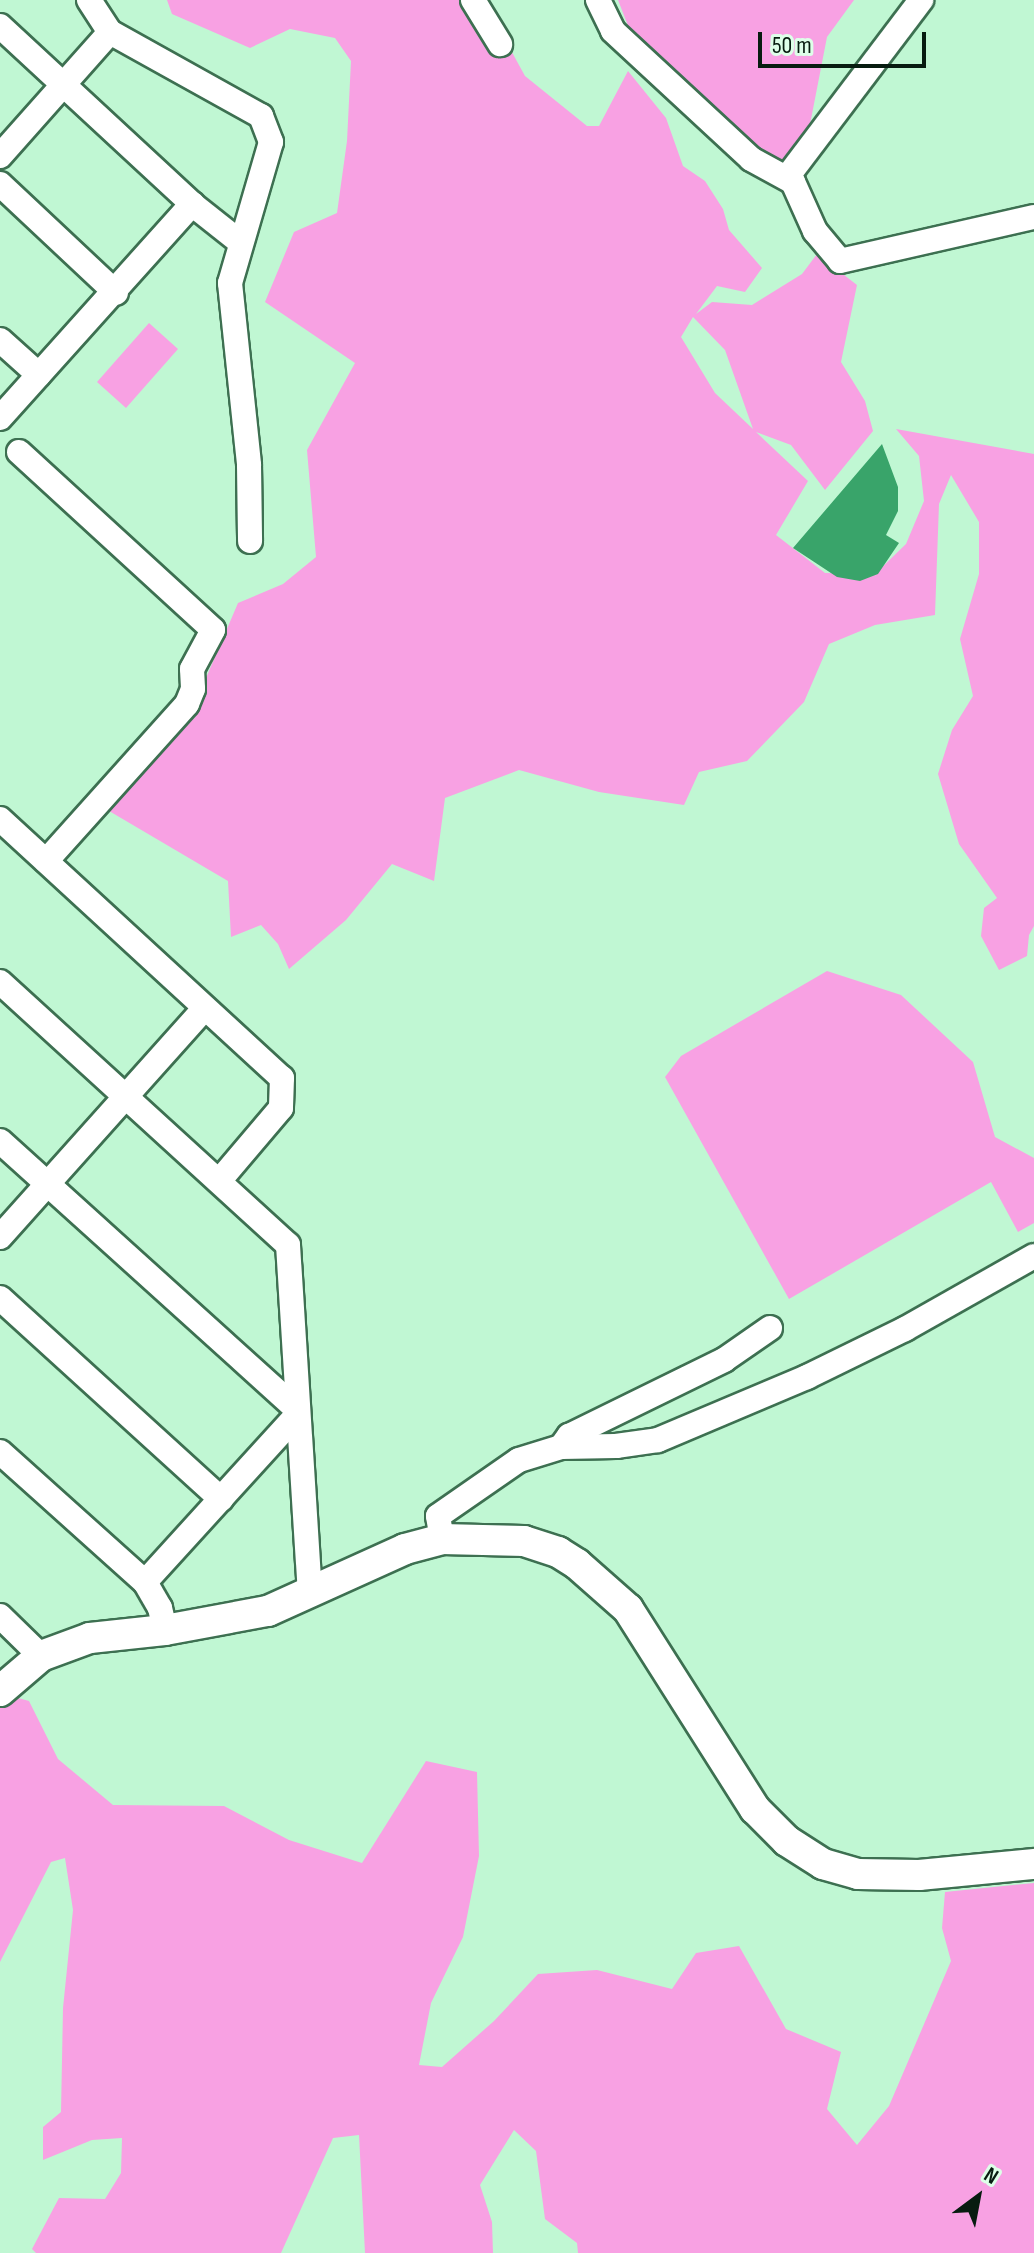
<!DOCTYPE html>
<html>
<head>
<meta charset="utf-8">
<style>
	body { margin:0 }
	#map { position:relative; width:1034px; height:2253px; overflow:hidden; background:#c0f7d3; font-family:"Sofia Sans Condensed",sans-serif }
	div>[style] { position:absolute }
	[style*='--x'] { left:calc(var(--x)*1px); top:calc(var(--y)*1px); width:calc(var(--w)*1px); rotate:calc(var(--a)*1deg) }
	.green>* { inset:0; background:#f8a1e3 }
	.water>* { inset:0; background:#39a46a }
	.roads { filter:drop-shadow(2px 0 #3d7051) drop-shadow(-2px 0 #3d7051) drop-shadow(0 2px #3d7051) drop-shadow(0 -2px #3d7051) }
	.minor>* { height:24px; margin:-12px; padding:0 12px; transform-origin:12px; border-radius:12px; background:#fff }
	.tertiary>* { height:30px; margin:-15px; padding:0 15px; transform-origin:15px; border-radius:15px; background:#fff }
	span { translate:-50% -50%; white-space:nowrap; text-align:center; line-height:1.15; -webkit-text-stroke:7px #deffe9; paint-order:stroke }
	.north { position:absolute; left:938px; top:2157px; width:80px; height:80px; -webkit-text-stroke:6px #deffe9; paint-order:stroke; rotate:32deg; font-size:22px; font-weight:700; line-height:32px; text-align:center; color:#071c10 }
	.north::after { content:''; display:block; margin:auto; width:28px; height:36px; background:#071c10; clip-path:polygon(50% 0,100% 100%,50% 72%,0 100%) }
	.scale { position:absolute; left:758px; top:32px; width:168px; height:36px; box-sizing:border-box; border:4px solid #071c10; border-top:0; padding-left:10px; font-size:24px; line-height:28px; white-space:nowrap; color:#071c10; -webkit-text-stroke:6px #deffe9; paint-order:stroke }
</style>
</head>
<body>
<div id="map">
	<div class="green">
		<i style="clip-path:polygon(evenodd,167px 0,465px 0,502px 34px,525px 76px,587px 126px,599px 126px,628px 71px,666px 118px,683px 166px,705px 181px,723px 209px,729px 230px,762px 268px,745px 292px,717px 286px,696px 314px,712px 302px,752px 305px,802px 274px,817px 254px,857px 285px,841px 362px,865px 401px,873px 431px,825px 490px,791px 445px,756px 432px,808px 481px,776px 535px,825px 573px,875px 574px,906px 544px,924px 501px,919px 456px,896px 429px,1034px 454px,1034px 926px,1029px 935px,1027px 956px,999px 970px,981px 936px,984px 908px,997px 898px,959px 844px,938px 774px,952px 730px,973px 696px,960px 639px,979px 574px,979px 522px,951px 475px,939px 504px,935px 615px,875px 625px,829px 644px,804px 702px,747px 761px,699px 772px,684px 805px,599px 792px,519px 770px,445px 798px,434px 881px,392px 864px,346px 920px,289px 969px,278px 944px,261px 925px,231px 937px,228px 881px,104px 808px,188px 715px,194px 719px,207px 693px,206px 678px,238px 603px,283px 584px,316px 557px,307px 450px,355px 363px,265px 302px,294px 232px,337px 213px,347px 141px,351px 61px,335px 38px,290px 29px,250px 48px,172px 14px,167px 0,693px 317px,725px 350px,753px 429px,715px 393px,681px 337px,693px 317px)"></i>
		<i style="clip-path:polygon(618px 0,854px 0,827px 37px,806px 145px,783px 166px,737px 139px,632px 36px)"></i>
		<i style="clip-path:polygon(149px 323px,178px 349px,126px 408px,97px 382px)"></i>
		<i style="clip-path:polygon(827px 971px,901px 995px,973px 1062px,995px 1137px,1034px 1158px,1034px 1223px,1018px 1232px,991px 1182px,789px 1299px,665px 1077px,681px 1056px)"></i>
		<i style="clip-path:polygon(0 1693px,29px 1701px,58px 1759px,113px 1805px,224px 1806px,289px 1840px,362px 1863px,426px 1761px,477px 1772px,479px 1856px,463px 1937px,431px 2003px,419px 2065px,442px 2067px,494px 2021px,538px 1974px,597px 1970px,672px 1989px,696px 1953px,739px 1946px,786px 2029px,841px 2052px,827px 2109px,857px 2145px,889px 2106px,951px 1961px,942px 1928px,945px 1892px,1034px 1883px,1034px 2253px,578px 2253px,577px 2243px,545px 2219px,536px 2151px,514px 2130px,480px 2185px,492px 2222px,493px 2253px,365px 2253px,359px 2135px,333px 2138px,281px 2253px,36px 2253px,32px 2249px,59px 2198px,105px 2199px,121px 2173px,122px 2138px,92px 2140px,43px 2160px,43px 2127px,61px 2112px,63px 2008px,73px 1910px,65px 1858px,51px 1862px,0 1962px)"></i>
	</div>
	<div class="water">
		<i style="clip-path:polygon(882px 444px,898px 487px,898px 511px,886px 535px,899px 543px,878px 574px,860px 581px,837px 577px,793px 548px)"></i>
	</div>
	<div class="roads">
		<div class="minor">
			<i style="--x:89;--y:0;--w:38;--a:57"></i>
			<i style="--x:110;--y:32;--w:173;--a:29.1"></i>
			<i style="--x:261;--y:116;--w:28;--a:69"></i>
			<i style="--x:271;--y:142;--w:147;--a:106.2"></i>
			<i style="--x:230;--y:283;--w:183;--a:84"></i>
			<i style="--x:249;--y:465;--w:76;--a:89.2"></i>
			<i style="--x:473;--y:0;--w:52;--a:58.5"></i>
			<i style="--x:598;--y:0;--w:34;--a:64"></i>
			<i style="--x:613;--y:31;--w:188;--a:42.8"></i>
			<i style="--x:751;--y:159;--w:48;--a:28.7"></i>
			<i style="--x:793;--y:182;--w:54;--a:65.8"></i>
			<i style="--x:815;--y:231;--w:39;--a:50"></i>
			<i style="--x:840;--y:261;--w:199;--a:-12.8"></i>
			<i style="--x:0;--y:26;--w:262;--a:42.8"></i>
			<i style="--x:192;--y:204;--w:61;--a:38.4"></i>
			<i style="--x:0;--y:156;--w:166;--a:-48.4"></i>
			<i style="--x:788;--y:176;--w:221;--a:-52.9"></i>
			<i style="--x:0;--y:184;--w:159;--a:43.2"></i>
			<i style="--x:0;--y:340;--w:52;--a:41.9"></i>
			<i style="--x:0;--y:418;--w:288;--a:-48.1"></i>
			<i style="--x:19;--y:452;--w:263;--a:42.5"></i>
			<i style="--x:213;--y:630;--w:44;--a:118.3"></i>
			<i style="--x:192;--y:669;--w:20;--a:87"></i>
			<i style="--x:193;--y:689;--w:16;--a:112"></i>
			<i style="--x:187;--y:704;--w:211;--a:131.9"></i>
			<i style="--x:0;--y:819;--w:383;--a:42.6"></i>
			<i style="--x:282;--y:1078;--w:30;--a:92"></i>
			<i style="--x:281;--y:1108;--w:96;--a:130.3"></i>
			<i style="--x:0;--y:982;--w:390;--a:42.4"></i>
			<i style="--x:288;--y:1245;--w:348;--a:86.4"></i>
			<i style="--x:0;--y:1141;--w:399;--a:42.1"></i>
			<i style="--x:0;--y:1237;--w:307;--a:-48.2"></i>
			<i style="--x:0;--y:1298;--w:299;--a:42.3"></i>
			<i style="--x:561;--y:1447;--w:14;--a:-54"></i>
			<i style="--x:569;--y:1436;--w:173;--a:-26.1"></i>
			<i style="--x:724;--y:1360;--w:56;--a:-34.8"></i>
			<i style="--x:0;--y:1452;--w:195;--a:41.9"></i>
			<i style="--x:145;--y:1582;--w:30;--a:60"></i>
			<i style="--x:160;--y:1608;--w:23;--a:77"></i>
			<i style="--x:442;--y:1539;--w:23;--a:-100"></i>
			<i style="--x:438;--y:1516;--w:98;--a:-34.7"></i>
			<i style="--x:519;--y:1460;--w:44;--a:-17.2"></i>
			<i style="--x:561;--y:1447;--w:55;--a:-1"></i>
			<i style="--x:616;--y:1446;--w:42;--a:-8.1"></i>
			<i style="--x:658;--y:1440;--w:162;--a:-22.9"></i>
			<i style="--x:807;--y:1377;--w:109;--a:-26.1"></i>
			<i style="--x:905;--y:1329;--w:148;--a:-29.5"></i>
			<i style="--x:145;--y:1582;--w:226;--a:-47.7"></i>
			<i style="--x:0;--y:1616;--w:57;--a:44.3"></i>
		</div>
		<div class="tertiary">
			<i style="--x:0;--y:1691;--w:54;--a:-40.5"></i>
			<i style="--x:41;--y:1656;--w:52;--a:-20.2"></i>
			<i style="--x:90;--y:1638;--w:75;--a:-6.1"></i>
			<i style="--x:165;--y:1630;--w:105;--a:-10.5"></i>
			<i style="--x:268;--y:1611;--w:150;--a:-24.3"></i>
			<i style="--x:405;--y:1549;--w:38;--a:-15"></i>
			<i style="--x:442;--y:1539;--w:82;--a:1.4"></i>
			<i style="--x:524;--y:1541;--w:36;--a:18"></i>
			<i style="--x:558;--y:1552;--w:22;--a:32"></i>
			<i style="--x:577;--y:1564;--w:68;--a:41.4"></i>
			<i style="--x:628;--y:1609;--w:237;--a:57.6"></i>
			<i style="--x:755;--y:1809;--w:45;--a:45"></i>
			<i style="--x:787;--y:1841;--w:43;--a:32.6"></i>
			<i style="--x:823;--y:1864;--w:36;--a:16"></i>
			<i style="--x:858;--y:1874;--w:61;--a:0.9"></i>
			<i style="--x:919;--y:1875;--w:116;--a:-5.5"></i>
		</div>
	</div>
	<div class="north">N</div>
	<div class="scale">50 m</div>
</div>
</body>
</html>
